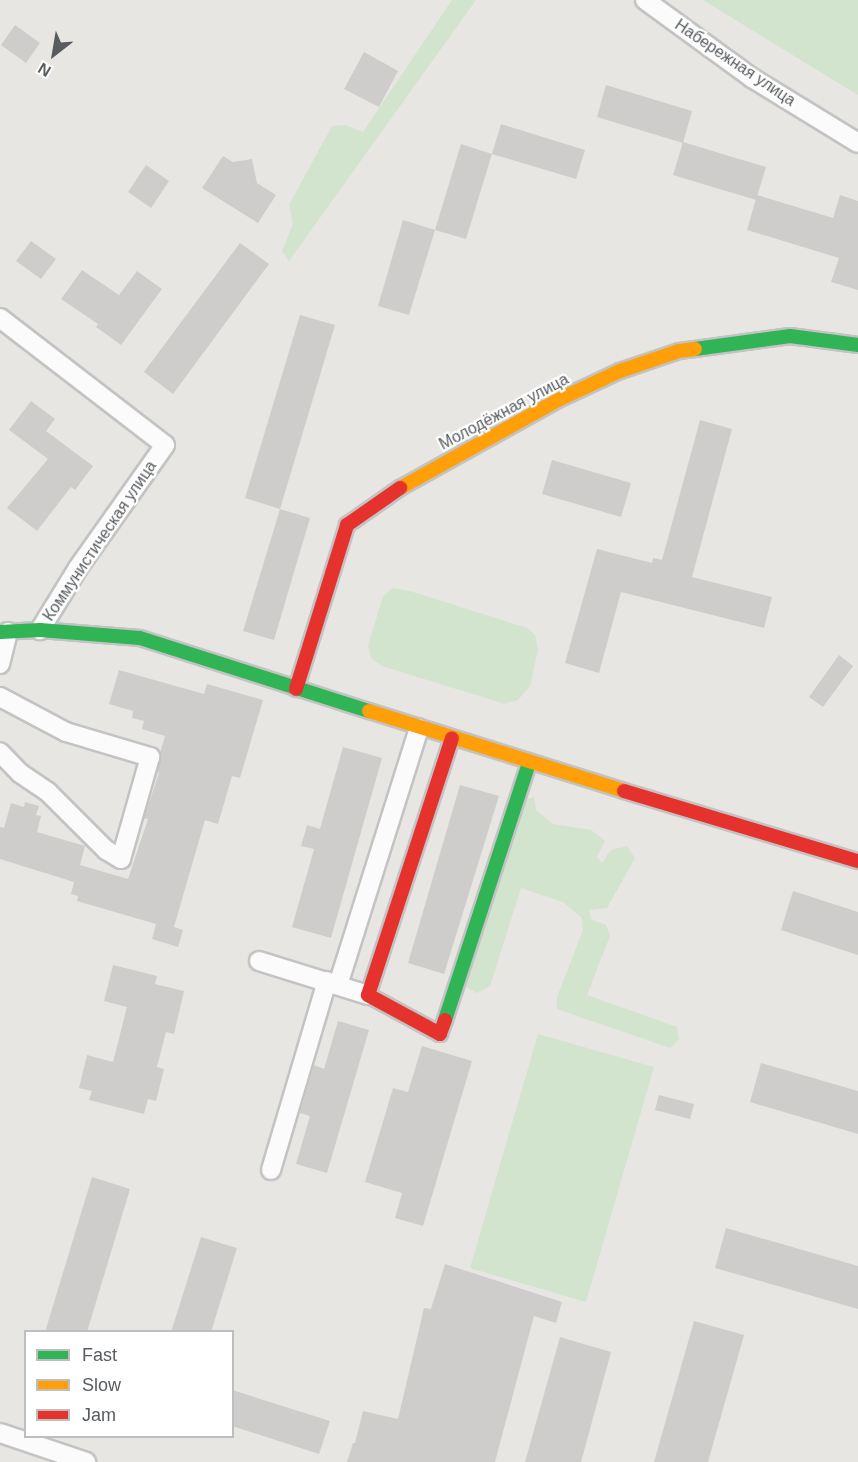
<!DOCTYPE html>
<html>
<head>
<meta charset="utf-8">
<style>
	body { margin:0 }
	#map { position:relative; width:858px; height:1462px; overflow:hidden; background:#e8e6e2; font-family:Arial,sans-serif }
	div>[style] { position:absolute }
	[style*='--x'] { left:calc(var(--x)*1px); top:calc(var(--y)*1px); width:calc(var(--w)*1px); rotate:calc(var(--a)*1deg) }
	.green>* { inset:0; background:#d2e3ce }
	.building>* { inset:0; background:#cfcdcb }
	.roads { filter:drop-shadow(2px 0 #c3c3c3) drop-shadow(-2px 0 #c3c3c3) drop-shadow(0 2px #c3c3c3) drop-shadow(0 -2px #c3c3c3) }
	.street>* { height:18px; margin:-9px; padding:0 9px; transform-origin:9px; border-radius:9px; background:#fcfbfb }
	.fast>* { height:14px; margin:-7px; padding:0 7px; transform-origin:7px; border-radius:7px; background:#30b455 }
	.slow>* { height:14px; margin:-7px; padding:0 7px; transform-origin:7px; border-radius:7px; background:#ff9f0a }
	.jam>* { height:14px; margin:-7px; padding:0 7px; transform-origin:7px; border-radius:7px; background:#e5322d }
	span { translate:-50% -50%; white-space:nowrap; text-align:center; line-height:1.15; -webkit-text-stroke:4.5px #fff; paint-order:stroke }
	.street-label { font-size:16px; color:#585c5f }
	.legend { position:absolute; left:24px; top:1330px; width:210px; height:108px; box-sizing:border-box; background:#fff; border:2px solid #bcbebf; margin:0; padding:8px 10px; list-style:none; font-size:18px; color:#585c5f }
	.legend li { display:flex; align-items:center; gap:12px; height:30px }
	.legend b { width:30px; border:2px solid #bcbebf }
	.north { position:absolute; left:24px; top:24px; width:60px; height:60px; -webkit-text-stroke:4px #fff; paint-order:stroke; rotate:211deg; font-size:16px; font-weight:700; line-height:24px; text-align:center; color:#585c5f }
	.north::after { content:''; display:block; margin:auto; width:21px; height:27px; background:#585c5f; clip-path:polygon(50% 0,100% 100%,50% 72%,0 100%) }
</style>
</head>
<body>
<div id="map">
	<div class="green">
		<i style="clip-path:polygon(452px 0,476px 0,289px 261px,282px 251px,293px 224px,289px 205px,332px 126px,346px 125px,363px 132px)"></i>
		<i style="clip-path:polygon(703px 0,858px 0,858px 95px)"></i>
		<i style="clip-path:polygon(393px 588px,410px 591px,527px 628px,535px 635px,538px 650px,530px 686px,518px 700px,505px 704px,382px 666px,371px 658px,368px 646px,383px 596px)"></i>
		<i style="clip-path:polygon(534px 797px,536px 810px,553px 824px,591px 830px,605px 841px,597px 857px,602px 863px,611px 850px,627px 846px,635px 858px,607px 908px,589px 910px,591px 919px,606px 925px,610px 936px,587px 995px,677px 1027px,679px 1039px,670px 1048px,557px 1009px,557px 997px,583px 930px,582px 918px,563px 902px,521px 888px,490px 986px,477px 993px,464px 986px,526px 799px)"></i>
		<i style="clip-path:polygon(538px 1034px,654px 1067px,586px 1302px,470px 1268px)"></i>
	</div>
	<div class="building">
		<i style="clip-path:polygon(15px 25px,40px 43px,26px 63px,1px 45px)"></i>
		<i style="clip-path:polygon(364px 52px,398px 71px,379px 107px,344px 89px)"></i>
		<i style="clip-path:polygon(606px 85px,692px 111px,683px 143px,597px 117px)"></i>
		<i style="clip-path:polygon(501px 124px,585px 150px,576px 179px,492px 154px)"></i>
		<i style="clip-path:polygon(683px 142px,766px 167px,756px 200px,673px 175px)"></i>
		<i style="clip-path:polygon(461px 144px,492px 154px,466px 239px,435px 230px)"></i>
		<i style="clip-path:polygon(223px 156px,233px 162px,252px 159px,257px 183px,276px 195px,258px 223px,202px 188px)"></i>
		<i style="clip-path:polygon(146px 165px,169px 181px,151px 208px,128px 192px)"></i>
		<i style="clip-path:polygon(757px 195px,833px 218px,840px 195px,858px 201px,858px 290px,831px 282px,839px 258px,747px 230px)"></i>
		<i style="clip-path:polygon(403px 220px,435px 230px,409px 315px,378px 306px)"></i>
		<i style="clip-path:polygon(31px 241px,56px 259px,41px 279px,16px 261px)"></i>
		<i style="clip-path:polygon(240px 243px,269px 264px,173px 394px,144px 372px)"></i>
		<i style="clip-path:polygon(82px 270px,119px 295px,137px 271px,162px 289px,121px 345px,96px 327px,98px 324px,61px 299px)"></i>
		<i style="clip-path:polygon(300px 315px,335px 325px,280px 509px,245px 498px)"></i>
		<i style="clip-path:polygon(31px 401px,55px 419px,46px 431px,93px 466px,75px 490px,71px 487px,37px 531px,7px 508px,48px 459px,9px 430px)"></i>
		<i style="clip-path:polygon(700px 420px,732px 429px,692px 577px,772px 597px,764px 628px,621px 592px,599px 673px,565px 663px,597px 549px,652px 563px,653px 558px,662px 560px)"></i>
		<i style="clip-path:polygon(552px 460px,631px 483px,621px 517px,542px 494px)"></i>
		<i style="clip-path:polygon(280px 509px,310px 518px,274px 640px,243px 631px)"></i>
		<i style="clip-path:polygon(839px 655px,853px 666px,823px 707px,809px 697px)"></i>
		<i style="clip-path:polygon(119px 670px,204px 694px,207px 684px,263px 700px,240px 778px,232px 776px,218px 824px,205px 820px,174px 927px,183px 930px,178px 947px,152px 939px,156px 924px,77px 901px,78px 896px,71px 894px,74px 882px,0 859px,0 827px,4px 828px,11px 803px,24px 807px,25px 802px,39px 806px,36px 815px,41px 816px,37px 832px,85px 846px,80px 865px,128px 879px,148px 819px,144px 818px,159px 773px,157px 772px,160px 753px,165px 736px,142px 729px,144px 721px,132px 718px,133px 711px,109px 704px)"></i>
		<i style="clip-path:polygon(343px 747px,382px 758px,331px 938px,292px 927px,314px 849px,301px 846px,307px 825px,320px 829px)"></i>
		<i style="clip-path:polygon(460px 785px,499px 796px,444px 974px,408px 963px)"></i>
		<i style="clip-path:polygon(793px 891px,858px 912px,858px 955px,781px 930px)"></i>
		<i style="clip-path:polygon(113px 965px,157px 976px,155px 984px,184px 991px,174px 1034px,166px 1032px,157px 1067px,164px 1069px,156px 1101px,148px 1099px,144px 1114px,89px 1100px,92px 1091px,79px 1088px,87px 1055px,113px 1062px,127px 1007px,104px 1001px)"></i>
		<i style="clip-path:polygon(338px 1021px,369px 1030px,327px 1173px,296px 1164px,310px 1116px,300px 1113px,314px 1065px,324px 1069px)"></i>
		<i style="clip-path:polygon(422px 1046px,472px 1061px,423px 1226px,395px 1218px,402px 1193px,365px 1182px,393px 1088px,408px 1092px)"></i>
		<i style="clip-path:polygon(761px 1063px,858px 1091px,858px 1134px,750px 1102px)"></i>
		<i style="clip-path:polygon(659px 1095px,694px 1104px,690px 1119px,655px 1110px)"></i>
		<i style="clip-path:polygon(92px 1177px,130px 1189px,87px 1332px,45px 1332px)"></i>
		<i style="clip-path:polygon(726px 1228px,858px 1266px,858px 1309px,715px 1268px)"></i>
		<i style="clip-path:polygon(201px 1237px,237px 1248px,211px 1332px,171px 1332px)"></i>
		<i style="clip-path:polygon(445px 1264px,562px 1302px,556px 1323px,534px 1316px,495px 1462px,347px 1462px,353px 1443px,355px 1443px,363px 1411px,398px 1419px,424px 1308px,431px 1309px)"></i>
		<i style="clip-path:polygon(694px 1321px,744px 1335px,708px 1462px,654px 1462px)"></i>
		<i style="clip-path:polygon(560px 1337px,611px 1352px,581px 1462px,525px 1462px)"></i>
		<i style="clip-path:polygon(232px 1390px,330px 1421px,319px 1454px,232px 1426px)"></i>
	</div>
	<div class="roads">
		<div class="street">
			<i style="--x:645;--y:0;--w:132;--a:36.1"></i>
			<i style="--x:752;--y:78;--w:124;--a:31.5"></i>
			<i style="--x:0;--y:318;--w:208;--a:37.6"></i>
			<i style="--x:165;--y:445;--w:151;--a:125.3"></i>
			<i style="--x:78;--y:568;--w:73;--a:121.5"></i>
			<i style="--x:0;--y:664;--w:33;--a:-76"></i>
			<i style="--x:0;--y:697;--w:75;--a:27.9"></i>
			<i style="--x:66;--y:732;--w:88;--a:16.6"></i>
			<i style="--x:150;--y:757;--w:106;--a:105.9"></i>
			<i style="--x:121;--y:859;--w:17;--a:-149"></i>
			<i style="--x:106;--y:850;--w:82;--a:-135"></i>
			<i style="--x:48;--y:792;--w:34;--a:-146"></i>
			<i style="--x:20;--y:773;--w:29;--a:-134"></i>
			<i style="--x:259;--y:961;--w:114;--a:17.3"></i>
			<i style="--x:338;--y:985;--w:269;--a:-72.5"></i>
			<i style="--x:271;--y:1170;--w:197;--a:-73.5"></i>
			<i style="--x:0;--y:1433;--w:91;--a:18.6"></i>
		</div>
		<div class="fast">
			<i style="--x:695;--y:349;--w:96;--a:-7.8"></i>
			<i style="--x:790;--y:336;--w:69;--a:7.5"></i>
			<i style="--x:0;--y:632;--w:40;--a:-2.9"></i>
			<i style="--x:40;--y:630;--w:100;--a:4.6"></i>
			<i style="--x:140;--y:638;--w:240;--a:17.7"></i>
			<i style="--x:445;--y:1020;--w:270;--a:-71.9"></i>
		</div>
		<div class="slow">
			<i style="--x:400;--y:488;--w:181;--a:-29.1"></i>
			<i style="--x:558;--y:400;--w:68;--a:-25.1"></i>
			<i style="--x:620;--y:371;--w:62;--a:-18.7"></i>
			<i style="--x:679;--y:351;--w:16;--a:-7"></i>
			<i style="--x:369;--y:711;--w:267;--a:17.4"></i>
		</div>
		<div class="jam">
			<i style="--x:296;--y:689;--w:172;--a:-72.7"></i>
			<i style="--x:347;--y:525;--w:65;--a:-34.9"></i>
			<i style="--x:624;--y:791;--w:244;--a:16.7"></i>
			<i style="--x:445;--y:1020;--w:15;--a:110"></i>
			<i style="--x:440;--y:1034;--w:82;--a:-151.6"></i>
			<i style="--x:368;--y:995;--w:270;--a:-71.9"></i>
		</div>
	</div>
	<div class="street-label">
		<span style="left:735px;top:63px;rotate:34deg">Набережная улица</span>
		<span style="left:504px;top:412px;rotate:-28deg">Молодёжная улица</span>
		<span style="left:100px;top:541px;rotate:-56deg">Коммунистическая улица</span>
	</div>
	<ul class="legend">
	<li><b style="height:8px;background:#30b455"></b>Fast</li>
	<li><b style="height:8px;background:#ff9f0a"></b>Slow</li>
	<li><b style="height:8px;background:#e5322d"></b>Jam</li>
	</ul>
	<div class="north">N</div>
</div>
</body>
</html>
